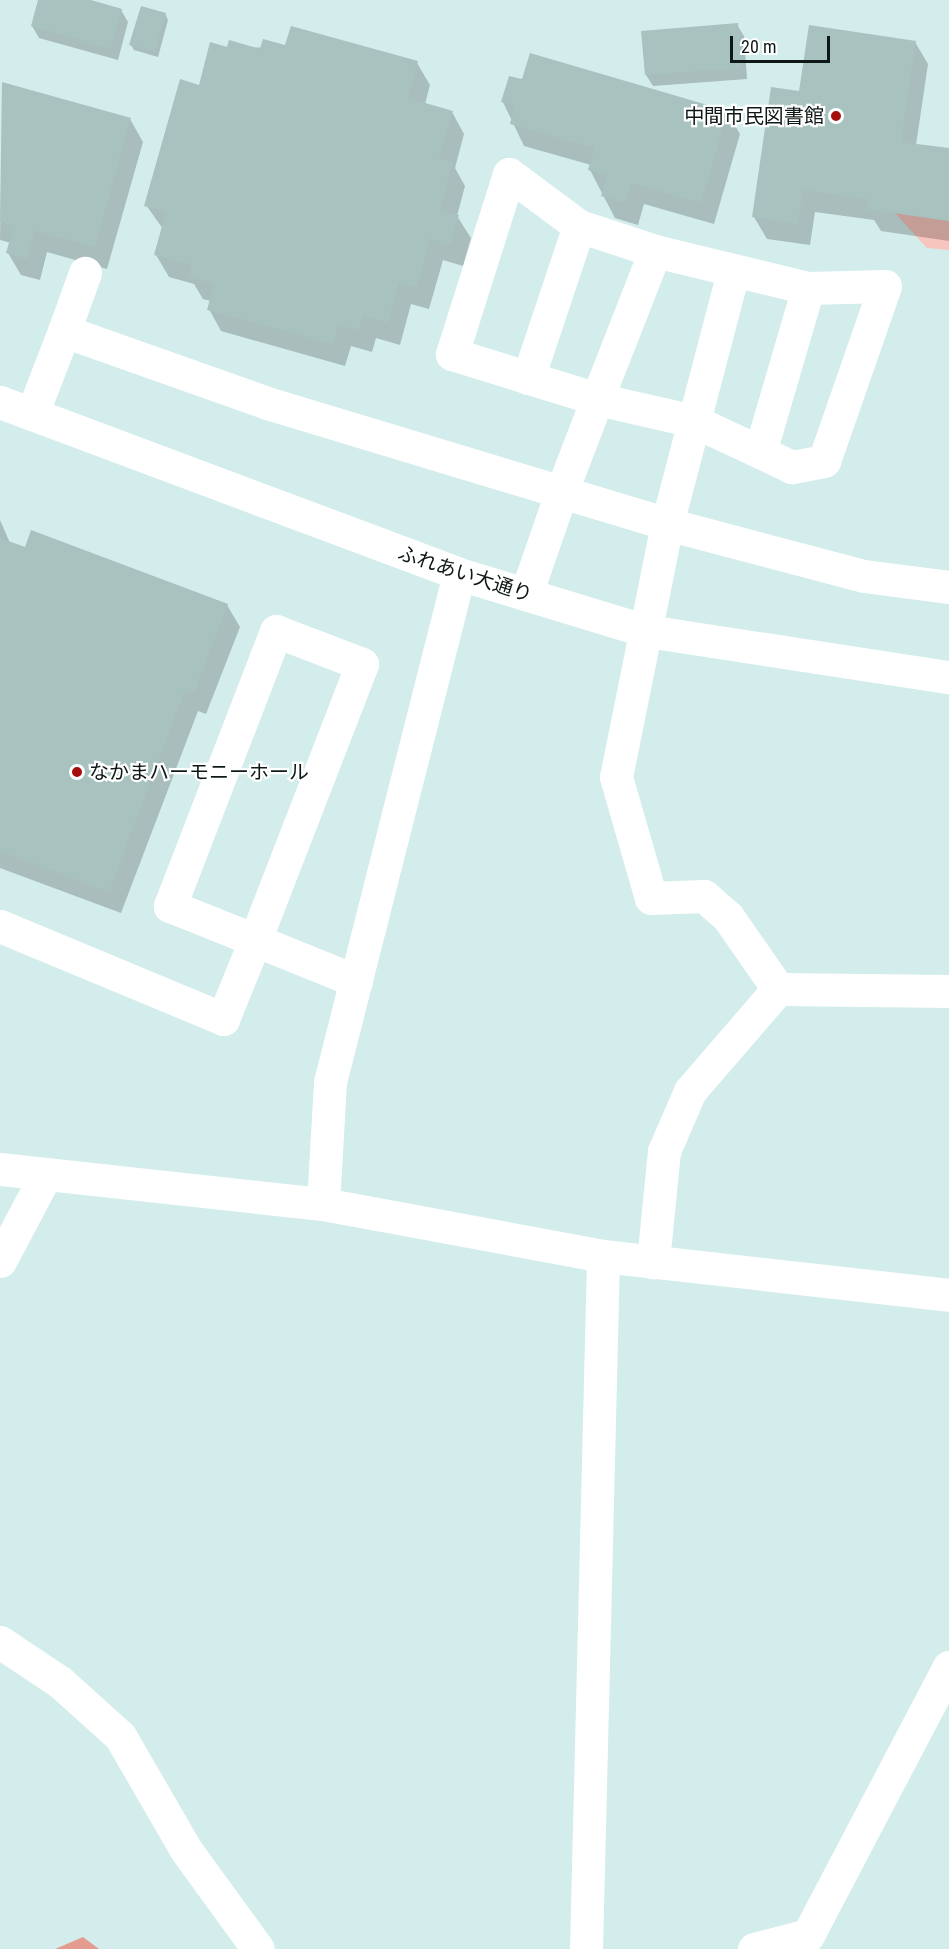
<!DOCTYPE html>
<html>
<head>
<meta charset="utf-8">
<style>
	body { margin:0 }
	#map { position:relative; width:949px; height:1949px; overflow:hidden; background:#d2edeb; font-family:"Roboto Condensed","Noto Sans JP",sans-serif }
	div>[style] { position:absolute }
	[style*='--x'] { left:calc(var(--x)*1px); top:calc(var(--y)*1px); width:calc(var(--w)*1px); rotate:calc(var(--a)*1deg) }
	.green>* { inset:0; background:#f7c5bd }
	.forest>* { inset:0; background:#e49c91 }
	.shadow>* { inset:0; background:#0003 }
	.building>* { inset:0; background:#a7c2bf }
	.minor>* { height:33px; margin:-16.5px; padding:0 16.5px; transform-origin:16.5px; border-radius:16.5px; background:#fff }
	.dots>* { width:16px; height:16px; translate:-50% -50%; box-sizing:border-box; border:3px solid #fff; border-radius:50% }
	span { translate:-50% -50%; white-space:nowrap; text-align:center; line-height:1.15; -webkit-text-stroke:4.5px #fff; paint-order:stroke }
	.poi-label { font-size:20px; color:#0e1817 }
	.right { translate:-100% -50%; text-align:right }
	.left { translate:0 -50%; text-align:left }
	.street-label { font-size:20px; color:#0e1817 }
	.scale { position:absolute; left:730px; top:36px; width:100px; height:27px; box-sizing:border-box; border:3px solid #0e1817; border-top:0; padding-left:8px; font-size:18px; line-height:21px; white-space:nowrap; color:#0e1817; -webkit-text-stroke:4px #fff; paint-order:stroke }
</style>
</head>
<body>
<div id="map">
	<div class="green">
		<i style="clip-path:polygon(895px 213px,949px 221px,949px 250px,927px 248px)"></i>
	</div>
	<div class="forest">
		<i style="clip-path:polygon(83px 1937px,99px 1949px,55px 1949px)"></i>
	</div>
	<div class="shadow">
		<i style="clip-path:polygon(39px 0,85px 0,121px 10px,128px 22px,118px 60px,39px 38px,32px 26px)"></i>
		<i style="clip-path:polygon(165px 14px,168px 20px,158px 57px,134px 50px,131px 45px)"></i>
		<i style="clip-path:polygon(737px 25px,744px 36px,747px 79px,653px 86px,646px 75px)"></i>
		<i style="clip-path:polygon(915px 42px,928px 64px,916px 145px,949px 150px,949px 241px,881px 231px,874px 220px,815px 212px,810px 245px,767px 239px,754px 217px,800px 93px)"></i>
		<i style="clip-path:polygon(286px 46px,417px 63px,430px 85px,425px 104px,452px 112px,464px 134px,455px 168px,465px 186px,457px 216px,471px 238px,463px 266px,443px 260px,429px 309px,411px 304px,400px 345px,376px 338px,372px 352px,351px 346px,345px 366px,221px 331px,209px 309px,211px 301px,203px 299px,194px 284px,169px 277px,156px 255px,163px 229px,146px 205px,200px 87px,228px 49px)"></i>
		<i style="clip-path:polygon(3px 84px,130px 119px,143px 142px,107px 269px,47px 252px,40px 280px,21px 275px,8px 253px,11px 243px,0 240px)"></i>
		<i style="clip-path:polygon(503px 102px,727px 112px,740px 134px,714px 224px,644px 204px,638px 225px,615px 218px,590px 170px,591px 165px,524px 146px)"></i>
		<i style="clip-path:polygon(0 520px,10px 543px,227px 605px,240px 627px,206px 714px,198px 711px,121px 913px,0 868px)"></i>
	</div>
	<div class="building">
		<i style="clip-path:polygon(38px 0,91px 0,122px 9px,111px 49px,31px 26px)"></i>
		<i style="clip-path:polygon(141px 6px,166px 13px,155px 52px,129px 45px)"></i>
		<i style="clip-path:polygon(738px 23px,742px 68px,645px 75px,641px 31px)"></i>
		<i style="clip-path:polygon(809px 25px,916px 41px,901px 142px,949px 148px,949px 221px,866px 209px,868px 199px,803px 190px,798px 224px,752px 217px,771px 87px,799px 91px)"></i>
		<i style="clip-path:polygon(291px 26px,418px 61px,408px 98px,453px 111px,439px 158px,453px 162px,440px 210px,459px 215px,450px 245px,430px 239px,417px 288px,399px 283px,388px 323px,363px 316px,359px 330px,339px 325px,333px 344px,207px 310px,214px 284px,188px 277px,192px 265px,154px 255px,166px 212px,144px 206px,180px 79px,199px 85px,210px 42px,227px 47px,229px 40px,260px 49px,263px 39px,285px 45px)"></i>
		<i style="clip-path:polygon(530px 53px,728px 111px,701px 203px,631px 183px,625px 203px,601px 196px,607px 176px,588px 170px,594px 148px,510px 124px,515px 106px,501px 102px,509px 76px,522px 79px)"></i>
		<i style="clip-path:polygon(2px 82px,131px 118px,95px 247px,35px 231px,27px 259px,6px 253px,14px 226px,0 222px)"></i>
		<i style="clip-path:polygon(31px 530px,228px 604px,194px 693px,185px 690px,109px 892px,0 851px,0 538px,25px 547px)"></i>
	</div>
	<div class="minor">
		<i style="--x:655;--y:251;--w:157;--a:13.6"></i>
		<i style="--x:808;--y:288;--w:77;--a:-1.5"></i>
		<i style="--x:885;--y:286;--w:185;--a:109.2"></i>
		<i style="--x:824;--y:461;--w:33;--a:169"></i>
		<i style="--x:792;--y:467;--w:108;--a:-154.9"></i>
		<i style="--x:694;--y:421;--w:154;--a:-75.3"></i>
		<i style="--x:64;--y:331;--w:62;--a:-70.1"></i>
		<i style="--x:528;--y:378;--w:160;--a:-71.5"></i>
		<i style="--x:0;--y:402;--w:490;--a:20.5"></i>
		<i style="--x:459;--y:574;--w:196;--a:16.9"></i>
		<i style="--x:647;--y:631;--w:305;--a:8.7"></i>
		<i style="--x:32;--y:414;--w:89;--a:-68.9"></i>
		<i style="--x:64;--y:331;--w:215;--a:19.5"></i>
		<i style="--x:267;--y:403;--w:418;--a:16.8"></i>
		<i style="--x:667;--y:524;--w:204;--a:14.8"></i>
		<i style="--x:864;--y:576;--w:86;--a:7.4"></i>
		<i style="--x:760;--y:452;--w:171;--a:-73.7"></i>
		<i style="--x:526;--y:594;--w:107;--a:-70.9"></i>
		<i style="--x:561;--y:493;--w:101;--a:-69"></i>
		<i style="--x:597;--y:399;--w:159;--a:-68.6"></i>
		<i style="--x:655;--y:251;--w:80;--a:-161.8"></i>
		<i style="--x:579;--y:226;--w:87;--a:-143.4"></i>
		<i style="--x:509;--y:174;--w:189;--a:107.6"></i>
		<i style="--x:452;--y:354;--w:152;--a:17.2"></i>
		<i style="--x:597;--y:399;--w:99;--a:12.8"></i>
		<i style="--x:694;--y:421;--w:106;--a:104.7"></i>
		<i style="--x:667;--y:524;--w:258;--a:101.4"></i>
		<i style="--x:616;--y:777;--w:126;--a:73.9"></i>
		<i style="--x:651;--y:898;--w:53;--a:-2.2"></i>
		<i style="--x:704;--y:896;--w:32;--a:41"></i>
		<i style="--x:728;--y:917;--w:88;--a:55.2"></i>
		<i style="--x:778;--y:989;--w:135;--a:130.8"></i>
		<i style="--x:690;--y:1091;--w:65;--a:113.4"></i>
		<i style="--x:664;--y:1151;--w:112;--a:95.7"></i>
		<i style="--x:0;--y:926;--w:242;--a:22.6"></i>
		<i style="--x:223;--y:1019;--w:85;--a:-67.9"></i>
		<i style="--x:255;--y:940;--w:296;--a:-68.8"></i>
		<i style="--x:362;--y:664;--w:92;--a:-159"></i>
		<i style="--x:276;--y:631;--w:295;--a:111.1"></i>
		<i style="--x:170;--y:906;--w:92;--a:21.8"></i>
		<i style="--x:255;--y:940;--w:109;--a:22.1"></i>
		<i style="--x:778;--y:989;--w:171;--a:0.7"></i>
		<i style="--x:0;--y:1169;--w:325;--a:6.2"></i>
		<i style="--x:323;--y:1204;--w:285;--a:10.5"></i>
		<i style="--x:603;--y:1256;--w:348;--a:6.4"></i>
		<i style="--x:323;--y:1204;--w:122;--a:-86.7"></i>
		<i style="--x:330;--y:1082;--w:524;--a:-75.75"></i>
		<i style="--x:0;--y:1261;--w:98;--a:-62.1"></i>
		<i style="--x:0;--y:1642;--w:72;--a:33.7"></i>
		<i style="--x:60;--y:1682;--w:81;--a:42"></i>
		<i style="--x:120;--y:1736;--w:132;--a:59.9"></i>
		<i style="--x:186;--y:1850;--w:122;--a:54"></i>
		<i style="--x:586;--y:1949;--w:693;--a:-88.59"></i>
		<i style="--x:754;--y:1949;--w:56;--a:-14.5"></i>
		<i style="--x:808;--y:1935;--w:303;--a:-62.3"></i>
	</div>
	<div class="dots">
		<i style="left:836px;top:116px;background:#a40e0c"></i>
		<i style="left:77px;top:772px;background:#a40e0c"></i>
	</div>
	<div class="poi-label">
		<span class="right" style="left:824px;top:116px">中間市民図書館</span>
		<span class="left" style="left:89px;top:772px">なかまハーモニーホール</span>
	</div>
	<div class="street-label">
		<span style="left:465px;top:574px;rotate:18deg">ふれあい大通り</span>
	</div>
	<div class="scale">20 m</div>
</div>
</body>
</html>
